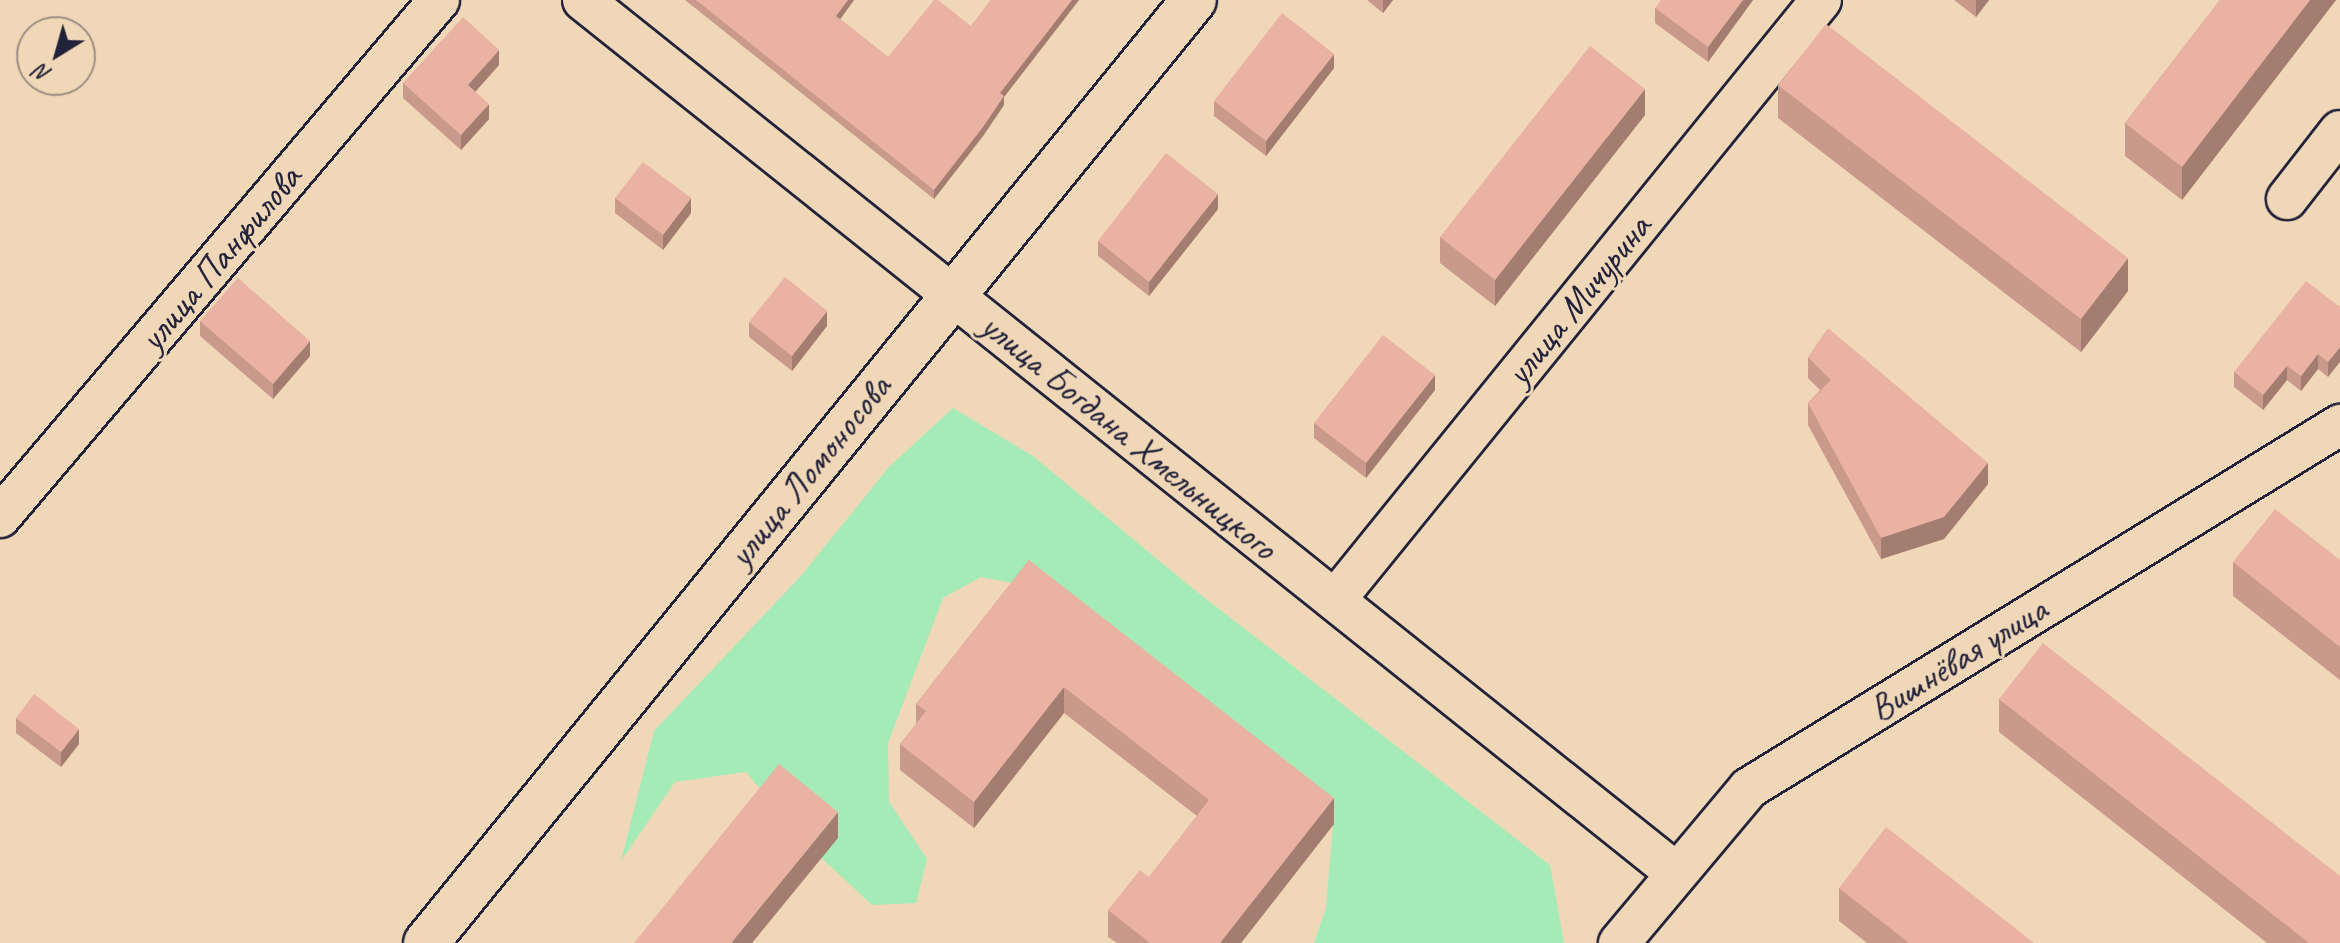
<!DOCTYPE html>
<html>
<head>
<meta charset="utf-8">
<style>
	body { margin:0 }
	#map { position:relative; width:2340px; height:943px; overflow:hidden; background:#f0d7b7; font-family:Caveat,sans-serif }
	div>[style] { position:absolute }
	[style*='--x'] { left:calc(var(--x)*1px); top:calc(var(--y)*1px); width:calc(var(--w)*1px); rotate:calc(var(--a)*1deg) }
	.green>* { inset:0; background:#a5ebb8 }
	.roads { filter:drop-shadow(2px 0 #22223b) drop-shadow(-2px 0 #22223b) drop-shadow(0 2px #22223b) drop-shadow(0 -2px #22223b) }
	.street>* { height:40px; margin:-20px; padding:0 20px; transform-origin:20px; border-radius:20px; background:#f0d7b7 }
	.secondary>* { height:44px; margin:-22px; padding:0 22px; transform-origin:22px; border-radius:22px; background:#f0d7b7 }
	.wall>* { inset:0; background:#c9998b }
	.shaded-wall>* { inset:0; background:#a47d71 }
	.building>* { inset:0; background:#eab2a2 }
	span { translate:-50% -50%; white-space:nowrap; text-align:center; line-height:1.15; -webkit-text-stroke:6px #f0d7b7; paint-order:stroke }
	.street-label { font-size:38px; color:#22223b }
	.north { position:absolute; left:16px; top:16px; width:80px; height:80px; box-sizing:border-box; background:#f0d7b7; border:2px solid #9e8f85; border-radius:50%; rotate:217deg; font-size:22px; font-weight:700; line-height:32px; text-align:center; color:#22223b }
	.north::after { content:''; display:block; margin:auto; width:28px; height:36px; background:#22223b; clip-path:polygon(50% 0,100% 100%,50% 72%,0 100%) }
</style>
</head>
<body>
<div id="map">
	<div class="green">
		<i style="clip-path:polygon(953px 408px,1033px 456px,1192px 588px,1550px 865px,1564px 943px,1314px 943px,1326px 908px,1333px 824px,1029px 586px,981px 577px,943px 598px,888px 743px,889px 802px,927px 859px,916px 903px,872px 905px,802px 840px,746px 772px,675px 782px,621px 861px,654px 731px,800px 577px,889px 467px)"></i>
	</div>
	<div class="roads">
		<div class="street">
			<i style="--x:583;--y:0;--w:1397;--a:38.61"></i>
			<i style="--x:2287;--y:199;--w:86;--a:-52.1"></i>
			<i style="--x:0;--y:517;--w:678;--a:-49.66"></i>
			<i style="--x:1335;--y:600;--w:772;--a:-50.99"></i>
			<i style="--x:1619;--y:943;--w:202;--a:-50"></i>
			<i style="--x:1749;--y:788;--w:694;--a:-31.56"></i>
		</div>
		<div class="secondary">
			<i style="--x:426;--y:943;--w:1216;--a:-50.84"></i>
		</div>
	</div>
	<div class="wall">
		<i style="clip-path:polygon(685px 0,854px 0,840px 19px,888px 57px,971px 26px,991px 0,1079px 0,1004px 97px,1004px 105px,983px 136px,934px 199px)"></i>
		<i style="clip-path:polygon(1367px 0,1393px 0,1383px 13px)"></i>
		<i style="clip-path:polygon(1753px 0,1708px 62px,1655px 23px,1655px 8px)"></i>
		<i style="clip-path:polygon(1954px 0,1989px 0,1976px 17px)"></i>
		<i style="clip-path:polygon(2220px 0,2336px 0,2182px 200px,2125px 156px,2125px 123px)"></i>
		<i style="clip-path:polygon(499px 65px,475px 92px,489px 119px,461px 150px,403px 98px,403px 83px)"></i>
		<i style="clip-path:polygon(1334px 68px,1266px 156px,1214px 116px,1214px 101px)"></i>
		<i style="clip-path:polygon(1778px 85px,2128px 291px,2081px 352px,1778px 118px)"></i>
		<i style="clip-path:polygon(1645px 115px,1495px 306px,1440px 263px,1440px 237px)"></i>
		<i style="clip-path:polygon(615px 198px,691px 213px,663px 250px,615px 213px)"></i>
		<i style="clip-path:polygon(1218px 209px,1149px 296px,1098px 256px,1098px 241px)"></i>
		<i style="clip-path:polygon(2340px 307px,2328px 377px,2318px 369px,2301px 391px,2287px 380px,2263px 410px,2234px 387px,2234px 372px)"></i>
		<i style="clip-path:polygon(200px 321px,310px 356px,273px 399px,200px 336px)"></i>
		<i style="clip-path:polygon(749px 322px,827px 326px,792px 371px,749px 337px)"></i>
		<i style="clip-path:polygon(1808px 357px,1988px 484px,1944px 539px,1881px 559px,1808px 425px,1808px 403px,1820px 390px,1808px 378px)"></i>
		<i style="clip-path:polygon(1435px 390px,1366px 478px,1314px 438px,1314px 423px)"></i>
		<i style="clip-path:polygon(1029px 560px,1334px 824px,1241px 943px,1117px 943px,1108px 937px,1108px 910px,1149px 877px,1197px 816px,1064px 713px,974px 828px,900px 770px,900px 744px,916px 724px,916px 704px)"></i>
		<i style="clip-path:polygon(2340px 560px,2340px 680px,2233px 596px,2233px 562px)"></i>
		<i style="clip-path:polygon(1999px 699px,2340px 943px,2267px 943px,1999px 732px)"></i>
		<i style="clip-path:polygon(16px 718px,79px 744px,61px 767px,16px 733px)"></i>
		<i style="clip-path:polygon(1839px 888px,2034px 943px,1867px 943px,1839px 921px)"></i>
	</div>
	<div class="shaded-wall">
		<i style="clip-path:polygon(848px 0,854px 0,836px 25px,836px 16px)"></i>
		<i style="clip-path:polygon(1072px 0,1079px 0,1004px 97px,1004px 105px,983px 136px,934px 199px,934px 190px,1000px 93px)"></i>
		<i style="clip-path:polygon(1383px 0,1393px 0,1383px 13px)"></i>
		<i style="clip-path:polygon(1743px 0,1753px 0,1708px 62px,1708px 47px)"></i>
		<i style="clip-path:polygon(1976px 0,1989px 0,1976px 17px)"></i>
		<i style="clip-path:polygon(2310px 0,2336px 0,2182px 200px,2182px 167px)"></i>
		<i style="clip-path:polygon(499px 50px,499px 65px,468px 100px,468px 85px)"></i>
		<i style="clip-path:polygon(1334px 54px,1334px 68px,1266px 156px,1266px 141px)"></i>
		<i style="clip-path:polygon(1645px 89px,1645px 115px,1495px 306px,1495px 280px)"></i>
		<i style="clip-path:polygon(489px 104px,489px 119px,461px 150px,461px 135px)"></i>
		<i style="clip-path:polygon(1218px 194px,1218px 209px,1149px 296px,1149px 282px)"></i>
		<i style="clip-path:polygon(691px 198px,691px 213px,663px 250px,663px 235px)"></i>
		<i style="clip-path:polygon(2128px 258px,2128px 291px,2081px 352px,2081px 319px)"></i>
		<i style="clip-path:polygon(827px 311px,827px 326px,792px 371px,792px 356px)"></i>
		<i style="clip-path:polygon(310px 341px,310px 356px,273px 399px,273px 384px)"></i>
		<i style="clip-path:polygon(2340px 347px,2340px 362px,2328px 377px,2328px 362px)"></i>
		<i style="clip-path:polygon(2318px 354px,2318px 369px,2301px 391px,2301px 376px)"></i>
		<i style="clip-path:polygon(2287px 366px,2287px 380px,2263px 410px,2263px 395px)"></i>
		<i style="clip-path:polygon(1435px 375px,1435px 390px,1366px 478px,1366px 463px)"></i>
		<i style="clip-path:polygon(1988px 463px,1988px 484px,1944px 539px,1881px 559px,1881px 538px)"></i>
		<i style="clip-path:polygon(1064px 687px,1064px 713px,974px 828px,974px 802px)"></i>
		<i style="clip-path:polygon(79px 729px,79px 744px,61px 767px,61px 752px)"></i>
		<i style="clip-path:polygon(1334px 798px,1334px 824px,1241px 943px,1220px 943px)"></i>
		<i style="clip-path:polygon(838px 812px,838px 838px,752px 943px,731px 943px)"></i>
	</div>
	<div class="building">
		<i style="clip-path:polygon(696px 0,848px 0,836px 16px,888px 57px,934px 0,938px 0,971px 26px,991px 0,1072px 0,1000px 93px,1004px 96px,983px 127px,934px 190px)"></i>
		<i style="clip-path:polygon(1661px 0,1743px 0,1708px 47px,1655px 8px)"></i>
		<i style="clip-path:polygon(2220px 0,2310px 0,2182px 167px,2125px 123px)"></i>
		<i style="clip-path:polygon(1282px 13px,1334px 54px,1266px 141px,1214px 101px)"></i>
		<i style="clip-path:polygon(463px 17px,499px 50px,468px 85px,489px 104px,461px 135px,403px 83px)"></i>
		<i style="clip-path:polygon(1826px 24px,2128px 258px,2081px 319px,1778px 85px)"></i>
		<i style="clip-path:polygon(1590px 46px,1645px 89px,1495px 280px,1440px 237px)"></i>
		<i style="clip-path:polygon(1166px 153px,1218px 194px,1149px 282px,1098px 241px)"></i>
		<i style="clip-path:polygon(643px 162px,691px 198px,663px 235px,615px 198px)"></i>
		<i style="clip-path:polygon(785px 277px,827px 311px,792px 356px,749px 322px)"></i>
		<i style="clip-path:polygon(238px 278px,310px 341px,273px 384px,200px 321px)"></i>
		<i style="clip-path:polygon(2306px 281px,2340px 307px,2340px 347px,2328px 362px,2318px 354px,2301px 376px,2287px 366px,2263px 395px,2234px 372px)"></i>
		<i style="clip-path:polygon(1828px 328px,1988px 463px,1944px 517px,1881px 538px,1808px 403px,1831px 380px,1808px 357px)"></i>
		<i style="clip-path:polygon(1383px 335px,1435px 375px,1366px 463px,1314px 423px)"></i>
		<i style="clip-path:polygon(2275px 509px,2340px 560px,2340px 647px,2233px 562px)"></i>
		<i style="clip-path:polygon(1029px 560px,1334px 798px,1220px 943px,1150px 943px,1108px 910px,1140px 870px,1149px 877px,1209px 800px,1064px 687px,974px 802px,900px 744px,926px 711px,916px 704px)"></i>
		<i style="clip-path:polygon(2043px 643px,2340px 876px,2340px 943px,2309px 943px,1999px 699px)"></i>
		<i style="clip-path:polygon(34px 694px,79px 729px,61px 752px,16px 718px)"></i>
		<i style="clip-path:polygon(779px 764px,838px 812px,731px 943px,634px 943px)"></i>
		<i style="clip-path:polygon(1886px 827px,2034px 943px,1909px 943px,1839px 888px)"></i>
	</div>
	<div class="street-label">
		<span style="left:220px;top:258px;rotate:-50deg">улица Панфилова</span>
		<span style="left:1578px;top:300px;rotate:-51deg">улица Мичурина</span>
		<span style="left:1129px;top:436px;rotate:39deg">улица Богдана Хмельницкого</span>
		<span style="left:809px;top:471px;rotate:-51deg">улица Ломоносова</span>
		<span style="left:1958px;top:659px;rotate:-32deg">Вишнёвая улица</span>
	</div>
	<div class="north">N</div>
</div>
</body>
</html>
